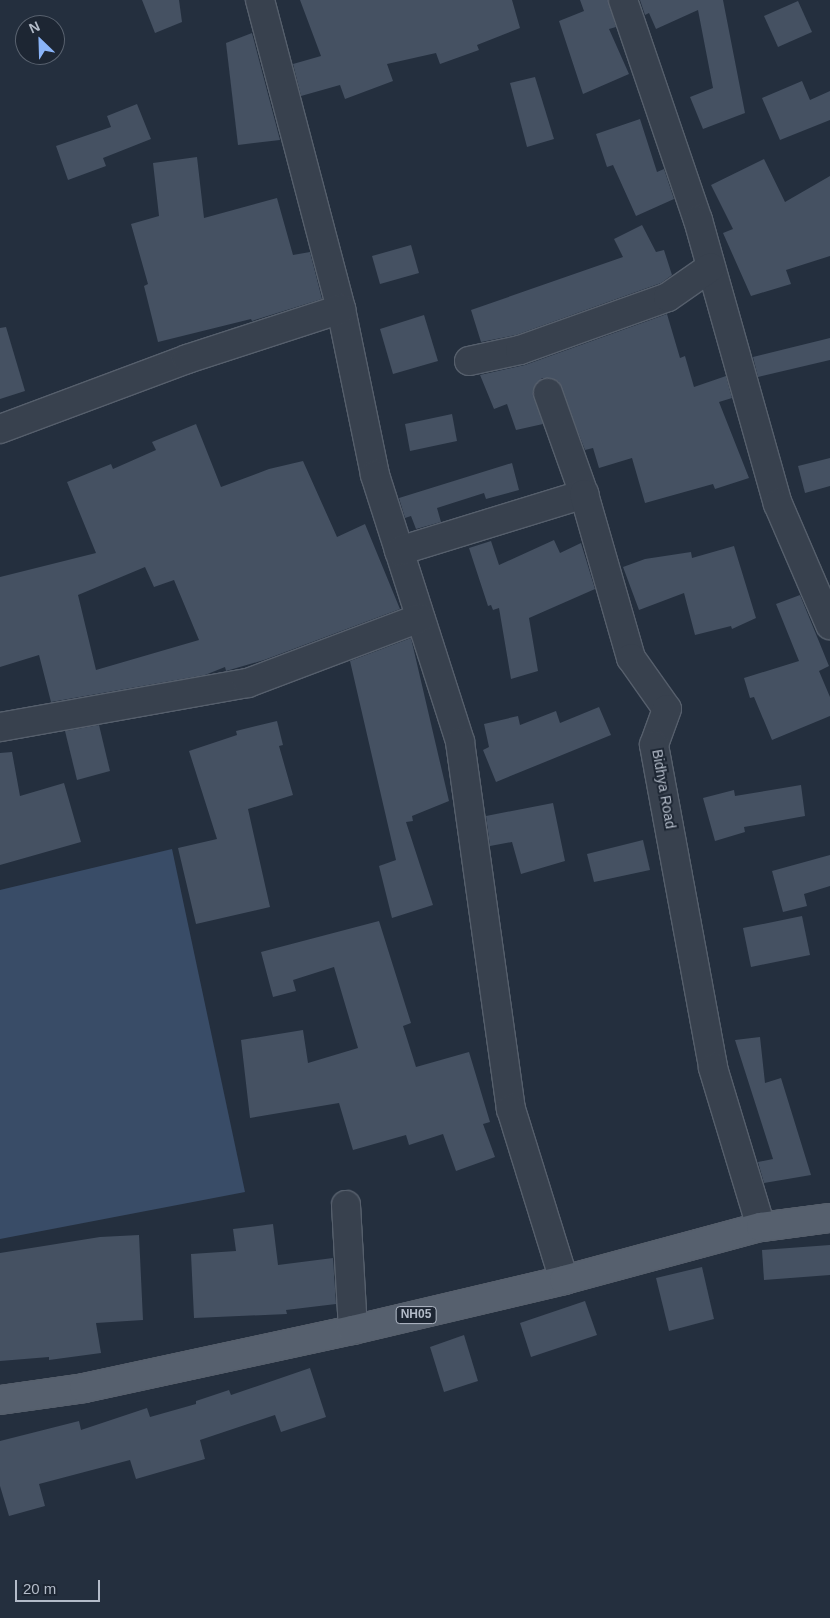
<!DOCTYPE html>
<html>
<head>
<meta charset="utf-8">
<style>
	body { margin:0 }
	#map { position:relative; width:830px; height:1618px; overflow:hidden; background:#242f3e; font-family:Arial,sans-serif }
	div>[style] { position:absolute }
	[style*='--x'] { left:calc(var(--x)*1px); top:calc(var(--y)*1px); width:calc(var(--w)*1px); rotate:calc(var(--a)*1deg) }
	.water>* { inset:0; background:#394c67 }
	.building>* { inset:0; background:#455162 }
	.roads { filter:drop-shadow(1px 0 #565f6c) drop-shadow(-1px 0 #565f6c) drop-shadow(0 1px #565f6c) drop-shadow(0 -1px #565f6c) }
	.minor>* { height:28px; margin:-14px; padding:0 14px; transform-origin:14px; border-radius:14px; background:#38414e }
	.major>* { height:28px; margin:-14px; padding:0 14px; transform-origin:14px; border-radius:14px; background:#56606e }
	span { translate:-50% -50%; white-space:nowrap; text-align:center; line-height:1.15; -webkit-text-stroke:4px #1d2633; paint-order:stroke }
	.shield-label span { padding:1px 4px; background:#1d2633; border:1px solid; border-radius:4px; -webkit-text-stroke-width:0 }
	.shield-label { font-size:12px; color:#b4bcc9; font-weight:700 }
	.street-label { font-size:14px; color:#b4bcc9 }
	.north { position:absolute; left:15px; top:15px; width:50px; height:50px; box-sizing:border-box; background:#1d2633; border:1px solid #59626f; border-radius:50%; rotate:336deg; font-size:14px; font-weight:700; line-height:20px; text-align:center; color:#b4bcc9 }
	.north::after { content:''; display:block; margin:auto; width:18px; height:22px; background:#8ab4f8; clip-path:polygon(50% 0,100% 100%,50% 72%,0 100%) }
	.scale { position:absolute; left:15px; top:1580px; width:85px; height:22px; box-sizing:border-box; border:2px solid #b4bcc9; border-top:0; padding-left:6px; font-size:15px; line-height:18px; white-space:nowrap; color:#b4bcc9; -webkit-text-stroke:4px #1d2633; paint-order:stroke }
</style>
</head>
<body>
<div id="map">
	<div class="water">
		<i style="clip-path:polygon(172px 849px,245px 1192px,0 1239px,0 890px)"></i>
	</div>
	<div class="building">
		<i style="clip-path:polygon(142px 0,179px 0,182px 22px,155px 33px)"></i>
		<i style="clip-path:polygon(300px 0,512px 0,520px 28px,477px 45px,479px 50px,440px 64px,436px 53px,387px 64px,393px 81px,345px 99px,340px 85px,301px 96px,293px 64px,321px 56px)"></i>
		<i style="clip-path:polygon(580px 0,608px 0,616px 27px,609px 29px,629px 74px,583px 94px,559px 21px,584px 11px)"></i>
		<i style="clip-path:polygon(640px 0,723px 0,745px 113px,703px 129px,690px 97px,713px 88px,698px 10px,656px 29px,649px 13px,645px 15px)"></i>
		<i style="clip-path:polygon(798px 1px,812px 32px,778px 47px,764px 16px)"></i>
		<i style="clip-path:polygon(252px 33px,280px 140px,238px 145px,226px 43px)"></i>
		<i style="clip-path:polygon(535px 77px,554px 139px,527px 147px,510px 83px)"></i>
		<i style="clip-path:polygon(802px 81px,810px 100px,830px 91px,830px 120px,780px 140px,762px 98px)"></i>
		<i style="clip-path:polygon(137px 104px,151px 139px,103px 158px,106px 166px,68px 180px,56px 146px,111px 127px,107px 116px)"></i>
		<i style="clip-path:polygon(640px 119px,657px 172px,664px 169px,674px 199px,636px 216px,613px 165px,607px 167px,596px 134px)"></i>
		<i style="clip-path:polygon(197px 157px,204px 218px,277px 198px,293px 255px,310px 252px,322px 299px,252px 321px,251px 319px,158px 342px,144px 286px,148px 284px,131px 224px,159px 216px,153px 163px)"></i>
		<i style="clip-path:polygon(764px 159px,785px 202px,830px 176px,830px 256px,786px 270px,791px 284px,751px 296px,723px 233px,733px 229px,711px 185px)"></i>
		<i style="clip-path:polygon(642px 225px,656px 252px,664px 250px,672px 275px,661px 283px,516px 335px,481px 342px,471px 310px,623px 257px,614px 239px)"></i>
		<i style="clip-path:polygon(411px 245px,419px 273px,380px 284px,372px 256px)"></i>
		<i style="clip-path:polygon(667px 314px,680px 358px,685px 356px,694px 387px,726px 376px,732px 398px,719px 402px,749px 478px,715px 489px,713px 484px,645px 503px,632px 458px,599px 468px,593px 448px,585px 450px,558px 381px,542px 378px,533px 390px,543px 424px,516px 430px,507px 404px,494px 409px,480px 375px,525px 365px)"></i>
		<i style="clip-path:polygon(424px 315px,438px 361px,393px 374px,380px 329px)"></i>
		<i style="clip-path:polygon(6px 327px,25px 391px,0 399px,0 328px)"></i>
		<i style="clip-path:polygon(830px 338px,830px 360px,758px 377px,753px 357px)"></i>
		<i style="clip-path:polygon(452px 414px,457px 441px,410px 451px,405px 424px)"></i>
		<i style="clip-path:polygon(evenodd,196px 424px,221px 487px,269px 469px,303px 461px,337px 537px,365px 524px,400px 609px,264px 660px,226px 671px,225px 667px,205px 675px,51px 702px,39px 655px,0 667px,0 577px,96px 553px,67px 482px,111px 464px,113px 469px,156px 450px,152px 442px,196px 424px,145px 567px,154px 587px,174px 580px,199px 640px,96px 670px,78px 595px,145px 567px)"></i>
		<i style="clip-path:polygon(830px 458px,830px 486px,805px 493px,798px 466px)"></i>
		<i style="clip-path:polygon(512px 463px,519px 490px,486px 499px,484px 493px,437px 508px,441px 522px,416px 529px,411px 516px,405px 518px,399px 498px)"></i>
		<i style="clip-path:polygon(554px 540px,560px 553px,581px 543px,595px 589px,529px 618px,538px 671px,511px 679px,499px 608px,493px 610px,491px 605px,488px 606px,469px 548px,491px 541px,499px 565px)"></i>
		<i style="clip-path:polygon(734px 546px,756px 618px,732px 629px,731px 626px,695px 635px,684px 593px,639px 610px,623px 567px,645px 559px,691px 552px,692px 558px)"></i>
		<i style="clip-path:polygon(800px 595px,829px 666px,819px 671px,830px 697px,830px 716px,772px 740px,754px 697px,750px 698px,744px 678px,799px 661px,776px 604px)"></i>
		<i style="clip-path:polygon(411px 638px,449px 801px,412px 816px,413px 821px,406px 822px,433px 905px,392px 918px,379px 866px,396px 860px,350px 661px)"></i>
		<i style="clip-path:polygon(599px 707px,611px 735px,496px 782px,483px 750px,489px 747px,484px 724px,518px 716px,520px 725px,556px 711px,560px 723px)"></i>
		<i style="clip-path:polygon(277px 721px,283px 745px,279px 746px,293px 795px,248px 809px,270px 907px,196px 924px,178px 848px,217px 839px,189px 751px,237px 735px,236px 731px)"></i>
		<i style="clip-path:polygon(99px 725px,110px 771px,77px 780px,65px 731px)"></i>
		<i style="clip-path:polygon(12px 752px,20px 796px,64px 783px,81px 842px,0 865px,0 753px)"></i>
		<i style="clip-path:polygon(801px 785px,805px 816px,744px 827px,745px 832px,715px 841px,703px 798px,734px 790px,735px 796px)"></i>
		<i style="clip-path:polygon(553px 803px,565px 861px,521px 874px,512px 842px,490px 846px,486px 816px)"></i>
		<i style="clip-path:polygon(643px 840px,650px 870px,594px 882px,587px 854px)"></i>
		<i style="clip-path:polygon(830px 855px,830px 886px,804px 894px,807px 906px,783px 912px,772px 871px)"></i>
		<i style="clip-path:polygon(802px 916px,810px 955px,751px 967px,743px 928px)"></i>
		<i style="clip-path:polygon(379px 921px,411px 1023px,403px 1026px,416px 1067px,469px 1052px,490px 1122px,483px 1124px,495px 1157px,456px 1171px,443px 1134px,409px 1145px,406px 1135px,353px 1150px,339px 1103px,250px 1118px,241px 1040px,303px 1030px,308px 1063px,358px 1048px,334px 967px,293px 980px,296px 991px,273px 997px,261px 952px)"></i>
		<i style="clip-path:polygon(760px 1037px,765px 1083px,781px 1078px,811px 1175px,764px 1183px,758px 1162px,773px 1159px,735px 1040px)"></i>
		<i style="clip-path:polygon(273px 1224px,278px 1265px,333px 1258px,336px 1304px,286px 1310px,287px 1314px,194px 1318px,191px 1254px,236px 1251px,233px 1229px)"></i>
		<i style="clip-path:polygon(139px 1235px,143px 1320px,96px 1323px,101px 1353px,49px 1360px,49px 1357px,0 1361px,0 1253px,100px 1237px)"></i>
		<i style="clip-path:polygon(830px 1245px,830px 1275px,764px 1280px,762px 1250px)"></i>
		<i style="clip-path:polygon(702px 1267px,714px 1319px,669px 1331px,656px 1278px)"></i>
		<i style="clip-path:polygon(585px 1301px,597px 1335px,531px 1357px,520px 1323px)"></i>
		<i style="clip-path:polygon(464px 1335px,478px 1381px,444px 1392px,430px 1347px)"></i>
		<i style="clip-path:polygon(310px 1368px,326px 1417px,281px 1432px,275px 1415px,200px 1440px,205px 1459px,136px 1479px,130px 1460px,39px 1484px,45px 1506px,9px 1516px,0 1486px,0 1441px,79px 1421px,81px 1430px,147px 1408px,150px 1417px,196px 1404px,196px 1401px,229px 1390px,231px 1395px)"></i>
	</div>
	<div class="roads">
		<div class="minor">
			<i style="--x:260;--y:0;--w:319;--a:75.3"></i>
			<i style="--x:341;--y:309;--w:169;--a:78.4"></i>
			<i style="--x:375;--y:475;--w:280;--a:72.3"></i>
			<i style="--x:460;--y:742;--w:371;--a:82.1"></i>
			<i style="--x:511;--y:1109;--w:179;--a:72.8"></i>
			<i style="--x:623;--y:0;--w:232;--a:71.2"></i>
			<i style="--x:698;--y:220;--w:295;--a:74.3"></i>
			<i style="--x:778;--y:504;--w:132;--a:66.7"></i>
			<i style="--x:469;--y:361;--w:52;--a:-12.2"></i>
			<i style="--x:520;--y:350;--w:157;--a:-19.7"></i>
			<i style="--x:668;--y:297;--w:52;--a:-34.9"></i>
			<i style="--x:548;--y:393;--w:107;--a:70.4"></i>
			<i style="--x:0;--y:429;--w:200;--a:-20.5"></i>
			<i style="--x:187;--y:359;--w:162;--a:-18"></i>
			<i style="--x:399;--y:551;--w:194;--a:-17.1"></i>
			<i style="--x:584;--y:494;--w:171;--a:74"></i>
			<i style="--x:631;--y:658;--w:62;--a:54.8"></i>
			<i style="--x:667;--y:709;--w:38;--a:110"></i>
			<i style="--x:654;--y:745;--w:328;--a:79.6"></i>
			<i style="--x:713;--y:1068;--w:166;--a:73.2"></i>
			<i style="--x:0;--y:727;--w:252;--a:-10.1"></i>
			<i style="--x:248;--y:683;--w:184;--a:-20.7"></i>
			<i style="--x:346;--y:1205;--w:125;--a:86.8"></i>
		</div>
		<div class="major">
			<i style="--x:0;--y:1400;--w:85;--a:-8.1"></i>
			<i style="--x:84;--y:1388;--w:275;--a:-12.2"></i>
			<i style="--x:353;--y:1330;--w:217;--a:-13.3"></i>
			<i style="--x:564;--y:1280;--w:204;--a:-15.1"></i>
			<i style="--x:761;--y:1227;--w:70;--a:-7.4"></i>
		</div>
	</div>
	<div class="shield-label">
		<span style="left:416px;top:1315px">NH05</span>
	</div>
	<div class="street-label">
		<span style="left:664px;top:789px;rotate:80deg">Bidhya Road</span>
	</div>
	<div class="north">N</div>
	<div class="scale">20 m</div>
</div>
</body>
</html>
